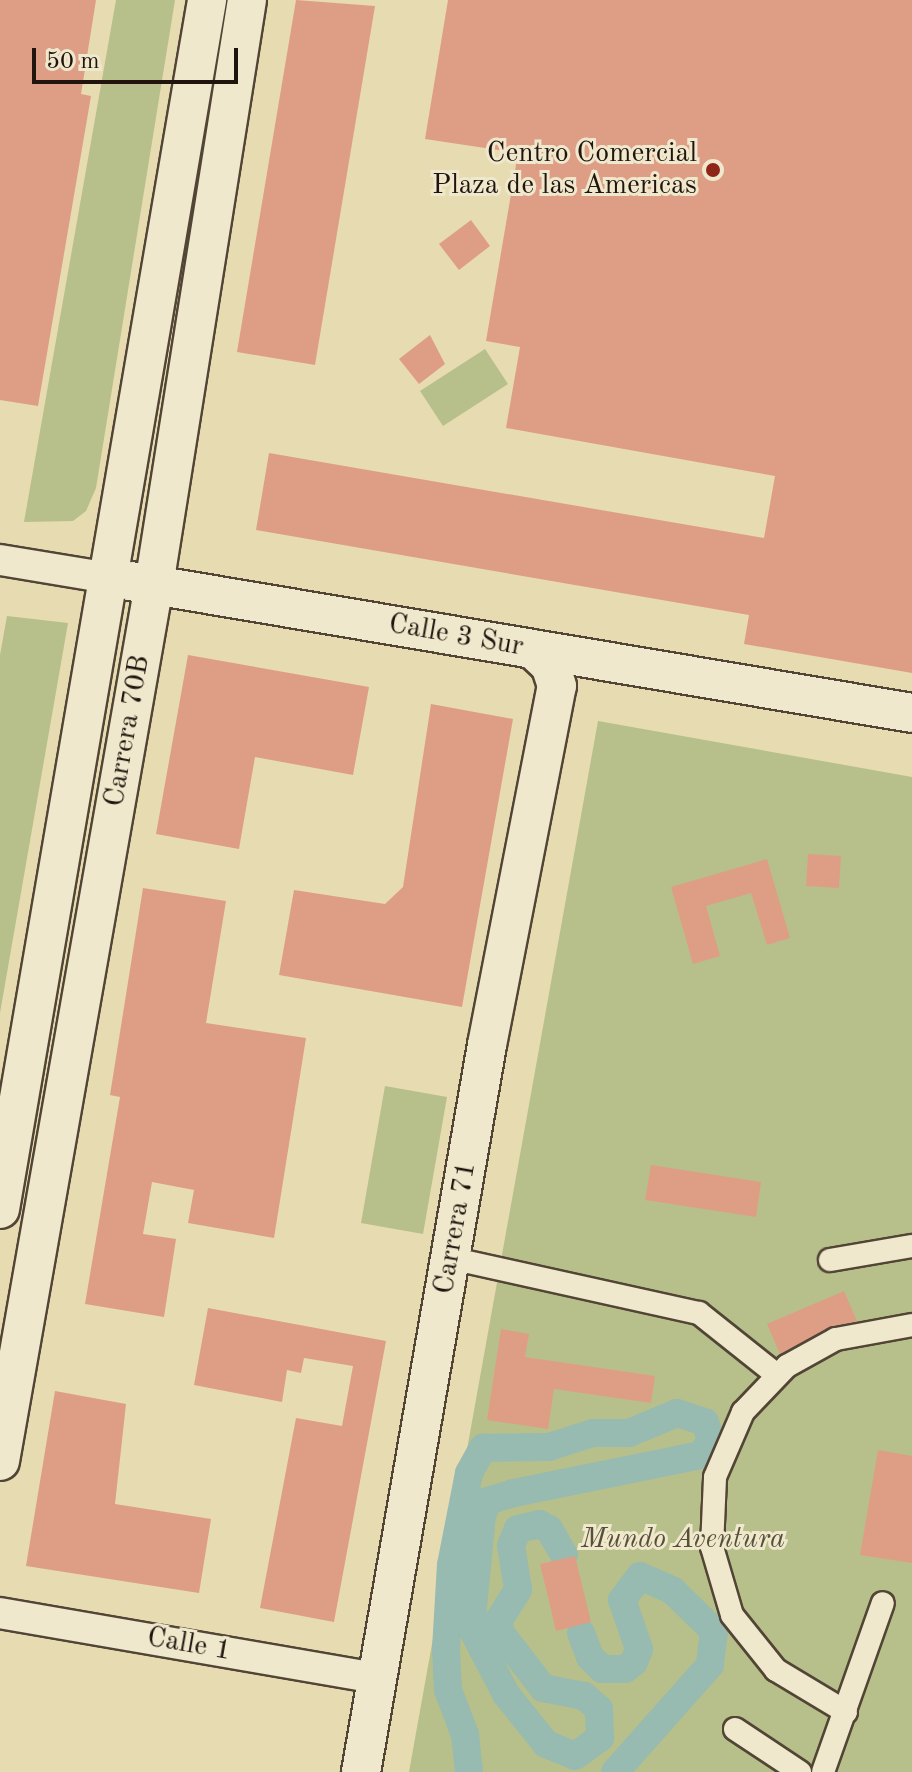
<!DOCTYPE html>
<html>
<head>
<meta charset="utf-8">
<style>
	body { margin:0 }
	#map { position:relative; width:912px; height:1772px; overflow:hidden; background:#e7dbb1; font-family:"Old Standard TT",serif }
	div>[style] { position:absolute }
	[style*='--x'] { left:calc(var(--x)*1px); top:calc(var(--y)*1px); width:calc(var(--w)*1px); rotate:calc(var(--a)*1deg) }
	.green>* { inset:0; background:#b7c08a }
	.canal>* { height:28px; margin:-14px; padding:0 14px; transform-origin:14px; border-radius:14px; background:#97bab1 }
	.building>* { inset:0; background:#de9e86 }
	.roads { filter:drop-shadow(2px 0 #524536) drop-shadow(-2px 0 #524536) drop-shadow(0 2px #524536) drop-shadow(0 -2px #524536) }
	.pedestrian>* { height:22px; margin:-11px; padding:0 11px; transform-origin:11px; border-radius:11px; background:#efe8cc }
	.minor>* { height:30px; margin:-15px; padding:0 15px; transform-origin:15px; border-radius:15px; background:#efe8cc }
	.tertiary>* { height:38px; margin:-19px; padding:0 19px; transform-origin:19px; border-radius:19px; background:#efe8cc }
	.dots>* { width:22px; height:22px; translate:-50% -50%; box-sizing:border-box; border:4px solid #efe8cc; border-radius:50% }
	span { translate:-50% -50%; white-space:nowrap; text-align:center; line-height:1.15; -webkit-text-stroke:6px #efe8cc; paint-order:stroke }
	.poi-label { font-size:28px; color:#21130d }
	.right { translate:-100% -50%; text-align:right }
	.street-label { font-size:28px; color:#21130d }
	.park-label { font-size:28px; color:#565039; font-style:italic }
	.scale { position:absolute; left:32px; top:48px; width:206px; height:36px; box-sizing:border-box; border:4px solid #21130d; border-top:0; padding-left:10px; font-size:24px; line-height:28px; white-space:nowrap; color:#21130d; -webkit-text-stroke:6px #efe8cc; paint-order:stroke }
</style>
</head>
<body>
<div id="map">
	<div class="green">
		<i style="clip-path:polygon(116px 0,175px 0,96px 488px,86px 511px,73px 521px,24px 522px)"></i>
		<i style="clip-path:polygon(485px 349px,508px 384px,443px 426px,420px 391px)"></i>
		<i style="clip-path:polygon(7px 616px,68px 623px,0 1013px,0 655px)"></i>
		<i style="clip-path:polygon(598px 721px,912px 777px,912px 1772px,409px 1772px)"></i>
		<i style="clip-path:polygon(385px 1086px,447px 1097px,423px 1234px,361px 1223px)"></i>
	</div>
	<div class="canal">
		<i style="--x:581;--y:1633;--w:26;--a:69"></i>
		<i style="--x:590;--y:1657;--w:17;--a:45"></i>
		<i style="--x:602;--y:1669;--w:23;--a:0"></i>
		<i style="--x:625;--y:1669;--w:11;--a:-38"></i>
		<i style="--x:634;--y:1662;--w:14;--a:-69"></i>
		<i style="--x:639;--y:1649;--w:52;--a:-109.1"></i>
		<i style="--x:622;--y:1600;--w:30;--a:-53"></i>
		<i style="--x:640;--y:1576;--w:36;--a:24"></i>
		<i style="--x:673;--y:1591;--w:57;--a:44.3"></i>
		<i style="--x:714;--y:1631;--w:34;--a:97"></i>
		<i style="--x:710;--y:1665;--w:143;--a:131.6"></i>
		<i style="--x:469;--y:1772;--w:37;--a:-96"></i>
		<i style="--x:465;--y:1735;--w:48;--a:-110.7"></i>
		<i style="--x:448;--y:1690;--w:41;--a:-92.8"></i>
		<i style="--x:446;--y:1649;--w:84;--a:-86.6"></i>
		<i style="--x:451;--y:1565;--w:94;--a:-78.9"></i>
		<i style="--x:469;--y:1473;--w:29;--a:-61"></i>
		<i style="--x:483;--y:1448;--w:66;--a:-0.9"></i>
		<i style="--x:549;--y:1447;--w:46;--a:-17.7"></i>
		<i style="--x:593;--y:1433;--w:36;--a:0"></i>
		<i style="--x:629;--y:1433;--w:52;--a:-22.6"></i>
		<i style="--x:677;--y:1413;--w:29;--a:18"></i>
		<i style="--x:705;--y:1422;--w:20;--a:72"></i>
		<i style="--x:711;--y:1441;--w:17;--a:126"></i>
		<i style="--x:701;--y:1455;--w:191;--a:168.5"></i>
		<i style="--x:514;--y:1493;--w:27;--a:163"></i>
		<i style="--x:488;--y:1501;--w:15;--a:113"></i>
		<i style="--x:482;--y:1515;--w:113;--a:95.6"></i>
		<i style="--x:471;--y:1627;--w:76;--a:62.4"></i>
		<i style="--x:506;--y:1694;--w:64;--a:51.3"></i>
		<i style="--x:546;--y:1744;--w:31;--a:22"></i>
		<i style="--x:575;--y:1756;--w:31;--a:-36"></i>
		<i style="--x:600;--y:1738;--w:29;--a:-92"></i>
		<i style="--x:599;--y:1709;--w:20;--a:-139"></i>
		<i style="--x:584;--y:1696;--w:42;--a:-169"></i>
		<i style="--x:543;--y:1688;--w:71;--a:-127.5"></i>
		<i style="--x:500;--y:1632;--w:12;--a:-95"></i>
		<i style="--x:499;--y:1620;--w:36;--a:-58"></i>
		<i style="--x:518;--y:1589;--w:44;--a:-99.2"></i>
		<i style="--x:511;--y:1546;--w:18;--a:-68"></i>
		<i style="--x:518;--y:1529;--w:22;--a:-13"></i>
		<i style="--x:539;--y:1524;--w:11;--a:27"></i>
		<i style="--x:549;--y:1529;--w:30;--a:60"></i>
	</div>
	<div class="building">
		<i style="clip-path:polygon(0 0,96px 0,81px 94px,91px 96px,38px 406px,0 400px)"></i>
		<i style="clip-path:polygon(296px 0,375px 6px,315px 365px,237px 352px)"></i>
		<i style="clip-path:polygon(448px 0,912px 0,912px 673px,744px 644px,749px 615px,256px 530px,269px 453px,764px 538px,775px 476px,506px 428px,520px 347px,486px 341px,518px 153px,425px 139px)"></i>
		<i style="clip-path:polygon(471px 220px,490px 246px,459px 270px,439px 244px)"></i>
		<i style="clip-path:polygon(430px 335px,445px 364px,419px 384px,399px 359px)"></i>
		<i style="clip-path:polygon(188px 655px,369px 687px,353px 775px,255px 757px,239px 849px,156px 834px)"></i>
		<i style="clip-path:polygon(431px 704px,513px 719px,462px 1007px,279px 975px,294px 890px,385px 904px,403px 887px)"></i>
		<i style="clip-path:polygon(808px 854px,841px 856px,839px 888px,806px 886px)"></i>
		<i style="clip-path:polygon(767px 859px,790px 938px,767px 945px,751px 893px,706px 906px,720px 956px,693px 964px,671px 887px)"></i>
		<i style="clip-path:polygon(143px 888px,226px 901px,206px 1023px,306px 1038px,274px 1238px,188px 1223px,194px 1190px,152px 1182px,143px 1234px,176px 1239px,164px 1317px,85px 1304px,120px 1097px,110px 1095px)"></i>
		<i style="clip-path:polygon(651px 1165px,761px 1182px,756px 1217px,645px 1200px)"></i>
		<i style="clip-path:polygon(844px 1291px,857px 1321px,830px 1327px,780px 1354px,767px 1324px)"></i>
		<i style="clip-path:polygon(208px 1308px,386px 1341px,334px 1622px,260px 1608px,296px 1418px,342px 1426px,353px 1366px,304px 1358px,301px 1373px,287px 1370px,282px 1402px,194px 1385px)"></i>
		<i style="clip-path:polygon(501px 1329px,529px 1334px,525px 1357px,655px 1376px,651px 1403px,554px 1389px,548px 1429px,487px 1420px)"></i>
		<i style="clip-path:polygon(55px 1391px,126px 1404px,115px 1504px,211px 1519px,199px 1593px,26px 1566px)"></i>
		<i style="clip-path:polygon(878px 1450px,912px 1456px,912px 1563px,860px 1555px)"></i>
		<i style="clip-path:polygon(575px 1556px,591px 1622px,556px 1631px,540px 1564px)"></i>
	</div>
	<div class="roads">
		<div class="pedestrian">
			<i style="--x:450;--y:1258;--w:255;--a:12.5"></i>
			<i style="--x:699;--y:1313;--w:100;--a:38.5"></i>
			<i style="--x:830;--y:1260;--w:83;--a:-9.7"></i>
			<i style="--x:846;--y:1712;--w:82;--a:-149"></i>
			<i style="--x:776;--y:1670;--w:70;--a:-128.7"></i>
			<i style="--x:732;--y:1615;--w:71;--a:-106.4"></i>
			<i style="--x:712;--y:1547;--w:70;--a:-87.5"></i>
			<i style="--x:715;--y:1477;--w:71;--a:-66.7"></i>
			<i style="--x:743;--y:1412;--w:64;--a:-46.3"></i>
			<i style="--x:787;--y:1366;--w:56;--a:-28.9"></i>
			<i style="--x:836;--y:1339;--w:77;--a:-10.4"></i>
			<i style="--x:735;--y:1729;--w:78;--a:33.5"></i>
			<i style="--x:823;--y:1772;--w:179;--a:-70.5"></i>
		</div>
		<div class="minor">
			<i style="--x:0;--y:560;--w:110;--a:9.4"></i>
			<i style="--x:0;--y:1613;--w:384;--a:9.8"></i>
		</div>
		<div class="tertiary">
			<i style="--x:130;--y:581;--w:793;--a:9.58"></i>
			<i style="--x:0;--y:1209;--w:1227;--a:-80.28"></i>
			<i style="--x:0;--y:1461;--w:889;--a:-80.03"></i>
			<i style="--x:154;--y:585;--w:592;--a:-80.97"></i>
			<i style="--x:361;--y:1772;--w:738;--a:-80.17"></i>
			<i style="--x:487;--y:1045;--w:366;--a:-79"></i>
			<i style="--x:557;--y:686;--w:22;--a:-108"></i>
			<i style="--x:550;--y:665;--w:23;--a:-137"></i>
		</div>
	</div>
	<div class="dots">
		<i style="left:713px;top:170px;background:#8f2418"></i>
	</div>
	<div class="poi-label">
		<span class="right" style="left:697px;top:170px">Centro Comercial<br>Plaza de las Americas</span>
	</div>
	<div class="street-label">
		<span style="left:456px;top:636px;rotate:10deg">Calle 3 Sur</span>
		<span style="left:128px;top:731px;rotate:-80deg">Carrera 70B</span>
		<span style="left:456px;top:1228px;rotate:-80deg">Carrera 71</span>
		<span style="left:189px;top:1645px;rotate:10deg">Calle 1</span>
	</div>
	<div class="park-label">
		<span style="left:683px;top:1540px">Mundo Aventura</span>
	</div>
	<div class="scale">50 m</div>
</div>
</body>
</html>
